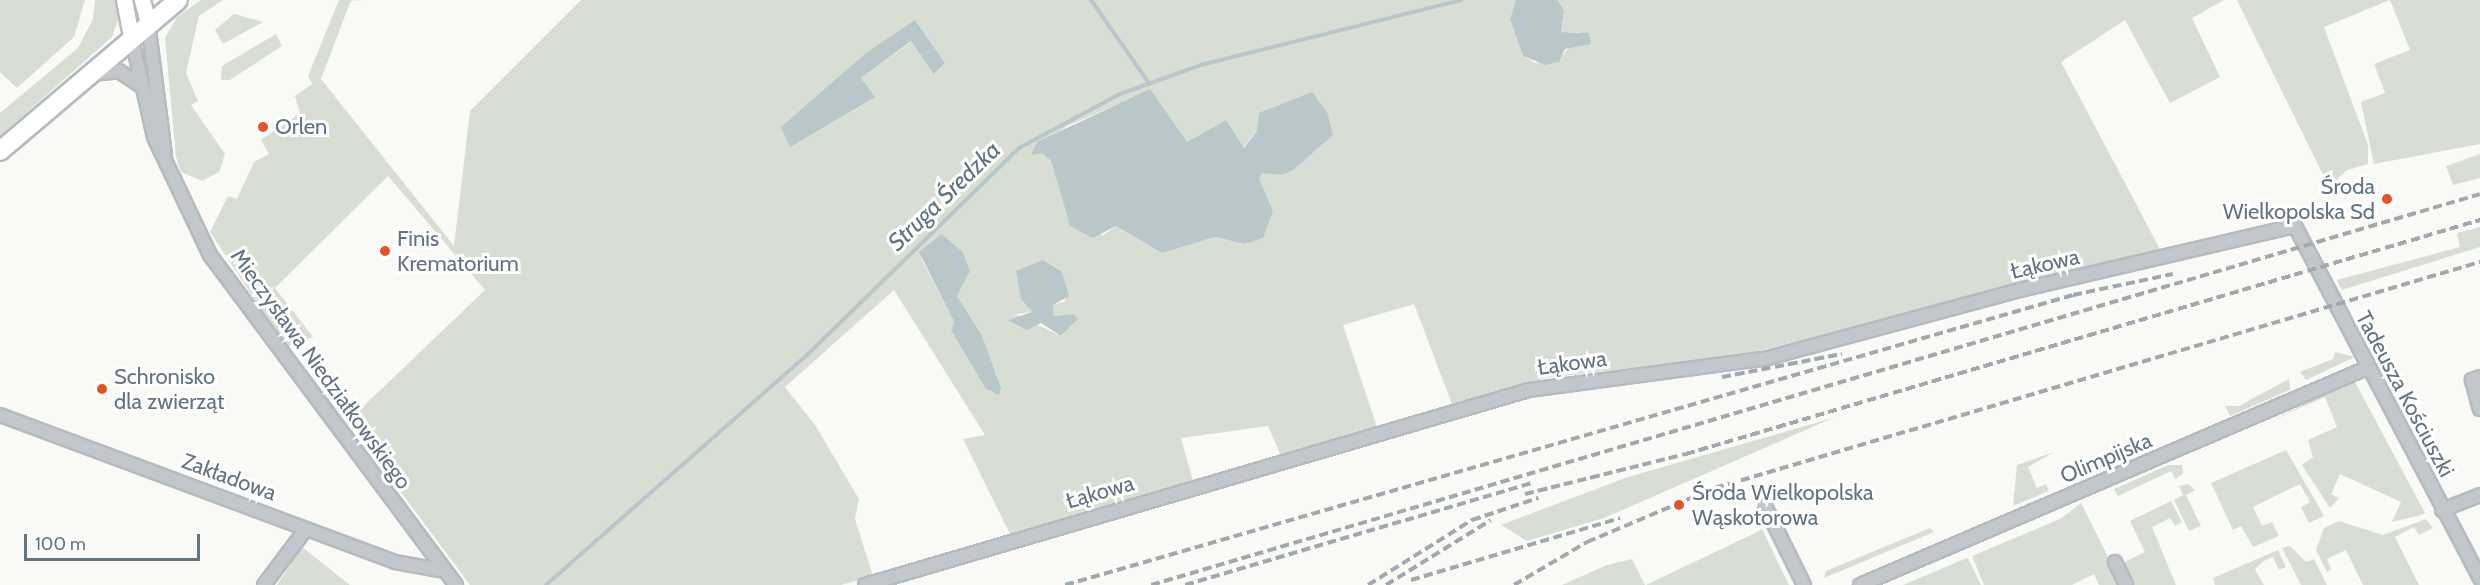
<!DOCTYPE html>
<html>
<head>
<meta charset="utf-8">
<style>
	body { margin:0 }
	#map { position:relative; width:2480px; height:585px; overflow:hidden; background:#f9f9f6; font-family:Cabin,sans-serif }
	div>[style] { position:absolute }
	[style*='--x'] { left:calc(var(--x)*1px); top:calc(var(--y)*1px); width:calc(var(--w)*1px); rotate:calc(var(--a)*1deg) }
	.green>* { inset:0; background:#d9ded5 }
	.water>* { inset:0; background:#b9c6ca }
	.stream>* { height:4px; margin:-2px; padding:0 2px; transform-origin:2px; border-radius:2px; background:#b9c6ca }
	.roads { filter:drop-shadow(2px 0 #b5bbbf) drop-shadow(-2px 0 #b5bbbf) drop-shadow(0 2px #b5bbbf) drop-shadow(0 -2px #b5bbbf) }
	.minor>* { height:12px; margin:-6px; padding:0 6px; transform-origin:6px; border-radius:6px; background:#c2c7cb }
	.major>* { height:15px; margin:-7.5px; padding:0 7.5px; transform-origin:7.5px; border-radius:7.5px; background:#fff }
	.highway>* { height:18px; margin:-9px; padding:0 9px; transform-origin:9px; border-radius:9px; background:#fff }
	.rail>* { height:4px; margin-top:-2px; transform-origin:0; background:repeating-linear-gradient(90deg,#a1a9af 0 9px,transparent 0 13.5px) }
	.dots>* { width:16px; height:16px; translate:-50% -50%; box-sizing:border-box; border:3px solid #fff; border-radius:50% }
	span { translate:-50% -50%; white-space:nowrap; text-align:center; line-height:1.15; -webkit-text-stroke:6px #fff; paint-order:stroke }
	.poi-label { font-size:22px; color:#637582 }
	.left { translate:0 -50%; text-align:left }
	.right { translate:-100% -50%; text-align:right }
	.street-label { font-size:22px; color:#637582 }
	.water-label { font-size:24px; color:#5e757c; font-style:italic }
	.scale { position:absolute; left:24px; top:534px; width:176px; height:27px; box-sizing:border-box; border:3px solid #637582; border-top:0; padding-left:8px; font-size:18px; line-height:21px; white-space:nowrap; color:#637582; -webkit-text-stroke:4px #fff; paint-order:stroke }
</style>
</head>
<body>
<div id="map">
	<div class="green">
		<i style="clip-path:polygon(0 0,85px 0,74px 37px,17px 88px,0 72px)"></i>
		<i style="clip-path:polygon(95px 0,117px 0,119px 17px,112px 37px,0 136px,0 113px,78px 48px,93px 19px)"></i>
		<i style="clip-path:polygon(201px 0,223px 0,199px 16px,186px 73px,198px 101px,191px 105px,225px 154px,219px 172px,202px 181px,181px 172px,176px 157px,165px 38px,177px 17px)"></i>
		<i style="clip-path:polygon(evenodd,339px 0,351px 0,321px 79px,454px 246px,470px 111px,581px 0,1516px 0,1510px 19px,1523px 56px,1535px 63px,1563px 55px,1581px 32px,1561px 32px,1564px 11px,1558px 0,2224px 0,2192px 18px,2220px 77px,2170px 103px,2125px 20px,2061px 62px,2163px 255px,1737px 356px,1544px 378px,1452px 404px,1414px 304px,1343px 325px,1377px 427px,1281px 456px,1268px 426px,1181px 438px,1193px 481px,1010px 534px,963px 439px,985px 435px,894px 290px,785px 387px,815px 425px,859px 499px,855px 519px,873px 576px,841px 585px,470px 585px,348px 421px,485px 290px,388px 176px,275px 288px,313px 337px,286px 347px,210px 232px,228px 196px,237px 199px,254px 162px,269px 154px,261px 140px,300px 113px,295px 96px,312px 84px,308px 76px,339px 0,915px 20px,945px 63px,935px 74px,912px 41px,861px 78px,915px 20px,339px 0,1118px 104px,1187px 142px,1226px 120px,1243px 148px,1257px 131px,1282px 175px,1262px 172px,1258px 177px,1273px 211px,1243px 244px,1215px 237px,1162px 253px,1116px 226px,1103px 235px,1070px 226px,1051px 161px,1042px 152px,1031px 154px,1067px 126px,1118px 104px,339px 0,942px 234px,963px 252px,970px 271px,957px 296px,997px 375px,992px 393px,951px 330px,954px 322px,921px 258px,942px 234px,339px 0,1062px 272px,1065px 301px,1053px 305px,1054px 316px,1074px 314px,1078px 319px,1061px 336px,1015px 314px,1032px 312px,1021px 299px,1062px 272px)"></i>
		<i style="clip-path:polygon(2237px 0,2480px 0,2480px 144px,2374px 164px,2361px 102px,2385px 93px,2374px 64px,2410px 50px,2390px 0,2324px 27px,2368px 145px,2368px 164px,2347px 170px,2329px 187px)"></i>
		<i style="clip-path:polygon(234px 14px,263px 22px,223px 44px,215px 30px)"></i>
		<i style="clip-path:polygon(276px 34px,282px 46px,230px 80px,221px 80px,222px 66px)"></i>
		<i style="clip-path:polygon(2480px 154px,2480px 178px,2453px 185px,2446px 166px)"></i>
		<i style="clip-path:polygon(2480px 227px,2480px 247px,2342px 290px,2337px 280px,2460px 247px,2457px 233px)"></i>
		<i style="clip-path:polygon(2335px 352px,2355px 357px,2306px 380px,2300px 372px,2333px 359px)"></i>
		<i style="clip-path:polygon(2289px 379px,2290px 390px,2230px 416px,2225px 406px,2239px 406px)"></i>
		<i style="clip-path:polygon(2354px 380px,2425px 513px,2422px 515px,2392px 522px,2401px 502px,2340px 474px,2331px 494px,2339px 498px,2330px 508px,2302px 465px,2313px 457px,2308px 440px,2337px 427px,2325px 397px,2271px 421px)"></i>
		<i style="clip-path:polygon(1833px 418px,1604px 518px,1527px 541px,1501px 525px,1628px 477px)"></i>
		<i style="clip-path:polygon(2286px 450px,2324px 516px,2309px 523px,2301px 507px,2310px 502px,2300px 484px,2253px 507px,2262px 526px,2272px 522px,2279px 536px,2253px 547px,2241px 526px,2233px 530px,2211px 483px)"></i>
		<i style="clip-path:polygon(2054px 452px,2028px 467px,2037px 488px,2046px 484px,2049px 491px,2013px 506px,2017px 465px)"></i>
		<i style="clip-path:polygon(2168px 465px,2182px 465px,2183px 474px,2175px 479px,2171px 471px,2118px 496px,2114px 489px,2094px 498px)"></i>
		<i style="clip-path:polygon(2188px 484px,2195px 490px,2186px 495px,2201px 526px,2189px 531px,2174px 500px,2183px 495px,2179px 486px)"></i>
		<i style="clip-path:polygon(2171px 501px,2182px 522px,2175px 526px,2170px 518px,2152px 527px,2176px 585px,2130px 585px,2120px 564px,2145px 552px,2130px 521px)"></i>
		<i style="clip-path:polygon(2081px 503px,2122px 585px,2099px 585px,2094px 574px,2072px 585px,1984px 585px,1972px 556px,2060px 519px)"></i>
		<i style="clip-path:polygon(2426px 519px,2433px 528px,2419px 535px,2414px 527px,2395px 537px,2419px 585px,2363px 585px,2346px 550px,2327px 559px,2331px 569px,2327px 572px,2316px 550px,2324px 528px,2339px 521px,2383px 535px)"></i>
		<i style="clip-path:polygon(1930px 528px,1934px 532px,1824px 578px,1826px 571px)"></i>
		<i style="clip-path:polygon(1762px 529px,1789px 585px,1646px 585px,1753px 534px)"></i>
		<i style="clip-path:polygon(2290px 546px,2306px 562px,2314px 559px,2327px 585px,2301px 585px,2282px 548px)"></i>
		<i style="clip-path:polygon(302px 547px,350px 585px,277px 585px)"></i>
		<i style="clip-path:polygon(2278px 550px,2286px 567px,2279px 570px,2273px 557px,2264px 561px,2255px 569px,2264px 585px,2215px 585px,2213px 578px)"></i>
		<i style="clip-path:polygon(1968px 558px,1981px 585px,1903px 585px,1967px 558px)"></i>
		<i style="clip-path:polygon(1632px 559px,1645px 585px,1562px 585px,1607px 565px)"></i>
	</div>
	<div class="water">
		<i style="clip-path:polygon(1516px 0,1558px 0,1564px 11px,1561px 32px,1589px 33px,1591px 44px,1565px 49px,1559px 62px,1546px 65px,1523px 56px,1510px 19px)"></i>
		<i style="clip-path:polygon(915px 20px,945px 63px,934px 74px,911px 41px,861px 78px,875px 97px,790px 147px,781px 127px,866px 53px)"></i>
		<i style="clip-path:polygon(1150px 89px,1187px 142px,1226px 120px,1244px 148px,1257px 131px,1259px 113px,1312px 92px,1327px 112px,1333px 135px,1293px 170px,1282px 175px,1262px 173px,1259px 178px,1273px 211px,1263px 238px,1244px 244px,1215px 237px,1162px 253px,1116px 226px,1093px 238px,1070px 226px,1051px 161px,1042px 153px,1031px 155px,1037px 142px)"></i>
		<i style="clip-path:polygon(942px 234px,963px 252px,970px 271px,957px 296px,982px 336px,1001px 388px,999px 395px,986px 389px,951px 330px,954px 322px,919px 252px)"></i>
		<i style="clip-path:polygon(1043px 260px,1062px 272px,1069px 296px,1053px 305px,1054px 316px,1074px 314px,1078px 319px,1061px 336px,1041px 323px,1027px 330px,1008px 320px,1032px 312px,1021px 299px,1016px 271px)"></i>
	</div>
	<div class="stream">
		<i style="--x:1091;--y:0;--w:101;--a:55.1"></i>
		<i style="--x:546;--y:585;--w:346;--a:-41.4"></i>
		<i style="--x:806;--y:356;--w:298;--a:-44.3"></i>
		<i style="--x:1019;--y:148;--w:115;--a:-28.1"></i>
		<i style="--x:1120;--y:94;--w:86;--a:-19.7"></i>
		<i style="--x:1201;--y:65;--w:268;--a:-14"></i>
	</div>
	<div class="roads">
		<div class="minor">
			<i style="--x:148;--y:22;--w:134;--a:82.7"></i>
			<i style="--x:131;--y:35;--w:105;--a:77.3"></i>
			<i style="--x:154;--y:137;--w:131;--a:64.6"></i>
			<i style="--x:210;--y:255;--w:412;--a:53.3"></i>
			<i style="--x:92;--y:74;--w:27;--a:-6"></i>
			<i style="--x:119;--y:71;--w:29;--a:34"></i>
			<i style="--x:2480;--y:377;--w:9;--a:159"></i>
			<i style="--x:2472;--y:380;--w:30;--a:75"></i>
			<i style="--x:0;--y:415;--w:421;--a:20.4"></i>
			<i style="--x:395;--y:562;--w:51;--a:10.2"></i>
			<i style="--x:1764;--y:504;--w:90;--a:63.7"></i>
			<i style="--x:2442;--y:510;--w:41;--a:-21.5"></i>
			<i style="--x:2115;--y:562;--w:25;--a:64"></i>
			<i style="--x:264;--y:585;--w:70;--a:-53.1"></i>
			<i style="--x:865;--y:585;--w:692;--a:-16.37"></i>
			<i style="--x:1529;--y:390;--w:241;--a:-7.6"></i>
			<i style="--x:1768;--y:358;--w:265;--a:-15.1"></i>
			<i style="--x:2024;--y:289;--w:278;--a:-13.1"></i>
			<i style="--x:2295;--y:226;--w:399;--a:62.3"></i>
			<i style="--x:1860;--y:585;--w:551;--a:-23.17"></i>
		</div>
		<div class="major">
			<i style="--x:124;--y:0;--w:36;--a:79"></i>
			<i style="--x:142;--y:0;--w:23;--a:75"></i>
		</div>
		<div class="highway">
			<i style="--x:0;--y:151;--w:233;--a:-40.3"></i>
		</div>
	</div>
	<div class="rail">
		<i style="--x:1722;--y:377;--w:122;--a:-10.9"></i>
		<i style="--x:1525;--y:494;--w:166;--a:-14"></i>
		<i style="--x:1686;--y:454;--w:828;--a:-16.42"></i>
		<i style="--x:1411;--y:580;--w:218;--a:-16.5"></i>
		<i style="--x:1065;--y:585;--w:1049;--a:-16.05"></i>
		<i style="--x:2073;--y:295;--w:102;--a:-11.9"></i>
		<i style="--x:1151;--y:585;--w:1385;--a:-16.39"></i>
		<i style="--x:1185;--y:585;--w:361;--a:-16.4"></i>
		<i style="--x:1368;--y:585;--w:123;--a:-32"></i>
		<i style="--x:1472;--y:520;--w:70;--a:-18.4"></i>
		<i style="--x:1386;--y:585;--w:123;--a:-31.8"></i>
		<i style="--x:1514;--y:585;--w:85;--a:-30.5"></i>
		<i style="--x:1587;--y:542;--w:139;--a:-22.9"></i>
		<i style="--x:1715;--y:488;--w:798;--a:-16.46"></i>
	</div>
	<div class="dots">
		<i style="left:263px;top:127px;background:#e85127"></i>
		<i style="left:2387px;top:199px;background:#e85127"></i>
		<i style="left:385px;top:251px;background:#e85127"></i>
		<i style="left:102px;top:389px;background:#e85127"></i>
		<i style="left:1679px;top:505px;background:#e85127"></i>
	</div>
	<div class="poi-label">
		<span class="left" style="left:275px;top:127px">Orlen</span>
		<span class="right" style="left:2375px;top:199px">Środa<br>Wielkopolska Sd</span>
		<span class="left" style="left:397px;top:251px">Finis<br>Krematorium</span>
		<span class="left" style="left:114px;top:389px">Schronisko<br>dla zwierząt</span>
		<span class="left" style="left:1692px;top:505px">Środa Wielkopolska<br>Wąskotorowa</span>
	</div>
	<div class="street-label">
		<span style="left:2045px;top:264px;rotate:-13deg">Łąkowa</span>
		<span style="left:1572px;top:363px;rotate:-8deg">Łąkowa</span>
		<span style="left:321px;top:369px;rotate:54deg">Mieczysława Niedziałkowskiego</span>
		<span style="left:2405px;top:394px;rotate:62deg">Tadeusza Kościuszki</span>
		<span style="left:2106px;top:458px;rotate:-23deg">Olimpijska</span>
		<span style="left:229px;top:477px;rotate:20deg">Zakładowa</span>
		<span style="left:1100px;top:492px;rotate:-16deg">Łąkowa</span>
	</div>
	<div class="water-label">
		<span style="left:944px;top:196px;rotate:-44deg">Struga Średzka</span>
	</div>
	<div class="scale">100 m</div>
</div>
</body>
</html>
